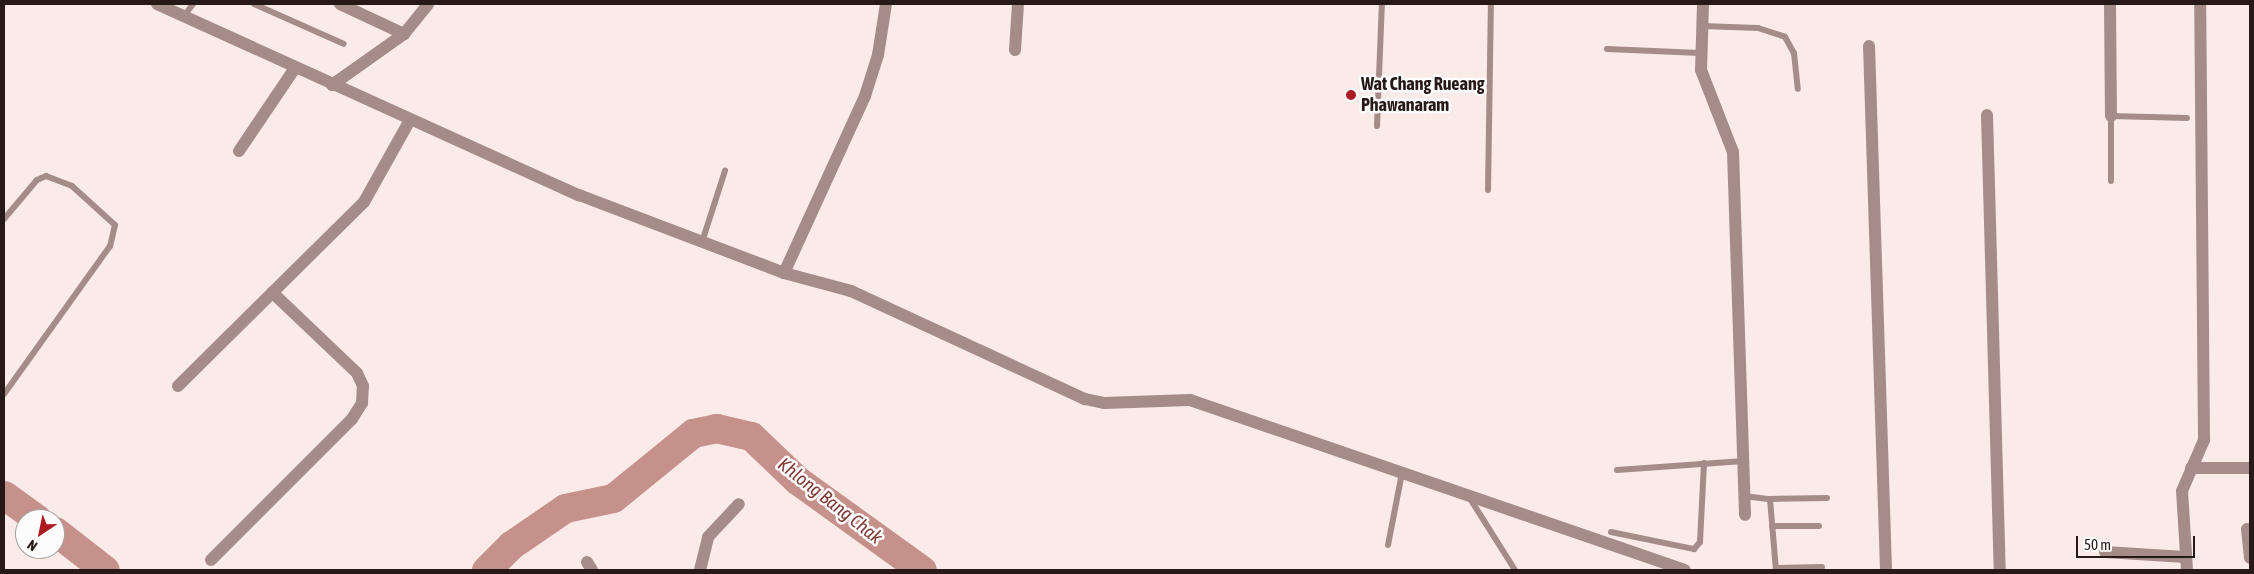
<!DOCTYPE html>
<html>
<head>
<meta charset="utf-8">
<style>
	body { margin:0 }
	#map { position:relative; width:2254px; height:574px; overflow:hidden; background:#faebe9; font-family:"Asap Condensed",sans-serif }
	div>[style] { position:absolute }
	[style*='--x'] { left:calc(var(--x)*1px); top:calc(var(--y)*1px); width:calc(var(--w)*1px); rotate:calc(var(--a)*1deg) }
	.river>* { height:29px; margin:-14.5px; padding:0 14.5px; transform-origin:14.5px; border-radius:14.5px; background:#c7918b }
	.service>* { height:6px; margin:-3px; padding:0 3px; transform-origin:3px; border-radius:3px; background:#a58c89 }
	.minor>* { height:12px; margin:-6px; padding:0 6px; transform-origin:6px; border-radius:6px; background:#a58c89 }
	.dots>* { width:14px; height:14px; translate:-50% -50%; box-sizing:border-box; border:2px solid #fcfcfc; border-radius:50% }
	span { translate:-50% -50%; white-space:nowrap; text-align:center; line-height:1.15; -webkit-text-stroke:5px #fcfcfc; paint-order:stroke }
	.poi-label { font-size:18px; color:#261918; font-weight:700 }
	.left { translate:0 -50%; text-align:left }
	.water-label { font-size:19px; color:#803b36; font-style:italic }
	.frame { position:absolute; inset:0; border:5px solid #261918; pointer-events:none }
	.north { position:absolute; left:15px; top:509px; width:50px; height:50px; box-sizing:border-box; background:#fcfcfc; border:1px solid #a6a1a1; border-radius:50%; rotate:214deg; font-size:14px; font-weight:700; line-height:20px; text-align:center; color:#261918 }
	.north::after { content:''; display:block; margin:auto; width:18px; height:22px; background:#ad1a21; clip-path:polygon(50% 0,100% 100%,50% 72%,0 100%) }
	.scale { position:absolute; left:2076px; top:536px; width:119px; height:22px; box-sizing:border-box; border:2px solid #261918; border-top:0; padding-left:6px; font-size:15px; line-height:18px; white-space:nowrap; color:#261918; -webkit-text-stroke:4px #fcfcfc; paint-order:stroke }
</style>
</head>
<body>
<div id="map">
	<div class="river">
		<i style="--x:4;--y:495;--w:41;--a:36"></i>
		<i style="--x:55;--y:531;--w:63;--a:38"></i>
		<i style="--x:486;--y:570;--w:35;--a:-45"></i>
		<i style="--x:511;--y:545;--w:65;--a:-34.4"></i>
		<i style="--x:565;--y:508;--w:49;--a:-11.8"></i>
		<i style="--x:613;--y:498;--w:103;--a:-39.1"></i>
		<i style="--x:693;--y:433;--w:24;--a:-12"></i>
		<i style="--x:716;--y:428;--w:36;--a:13"></i>
		<i style="--x:751;--y:436;--w:64;--a:43.7"></i>
		<i style="--x:797;--y:480;--w:154;--a:35.8"></i>
	</div>
	<div class="service">
		<i style="--x:254;--y:4;--w:98;--a:24"></i>
		<i style="--x:184;--y:16;--w:15;--a:-53"></i>
		<i style="--x:1702;--y:26;--w:56;--a:2"></i>
		<i style="--x:1758;--y:28;--w:28;--a:18"></i>
		<i style="--x:1785;--y:37;--w:18;--a:61"></i>
		<i style="--x:1794;--y:53;--w:36;--a:84"></i>
		<i style="--x:1607;--y:49;--w:93;--a:2.5"></i>
		<i style="--x:1377;--y:126;--w:122;--a:-87.7"></i>
		<i style="--x:2111;--y:181;--w:65;--a:-90"></i>
		<i style="--x:2111;--y:116;--w:76;--a:1.5"></i>
		<i style="--x:1488;--y:190;--w:186;--a:-89.1"></i>
		<i style="--x:4;--y:219;--w:51;--a:-49.8"></i>
		<i style="--x:37;--y:180;--w:10;--a:-24"></i>
		<i style="--x:46;--y:176;--w:28;--a:21"></i>
		<i style="--x:72;--y:186;--w:58;--a:42.2"></i>
		<i style="--x:115;--y:225;--w:22;--a:103"></i>
		<i style="--x:110;--y:246;--w:182;--a:125.6"></i>
		<i style="--x:702;--y:242;--w:75;--a:-72.1"></i>
		<i style="--x:1617;--y:470;--w:127;--a:-4.1"></i>
		<i style="--x:1744;--y:496;--w:26;--a:7"></i>
		<i style="--x:1770;--y:499;--w:71;--a:85.2"></i>
		<i style="--x:1469;--y:497;--w:86;--a:57.8"></i>
		<i style="--x:1770;--y:499;--w:57;--a:-1"></i>
		<i style="--x:1772;--y:526;--w:47;--a:0"></i>
		<i style="--x:1611;--y:532;--w:85;--a:11.6"></i>
		<i style="--x:1694;--y:549;--w:9;--a:-49"></i>
		<i style="--x:1700;--y:542;--w:79;--a:-87.1"></i>
		<i style="--x:1388;--y:545;--w:73;--a:-79"></i>
		<i style="--x:1776;--y:568;--w:46;--a:-1.2"></i>
	</div>
	<div class="minor">
		<i style="--x:157;--y:4;--w:463;--a:24.4"></i>
		<i style="--x:579;--y:195;--w:219;--a:20.8"></i>
		<i style="--x:784;--y:273;--w:195;--a:-65.4"></i>
		<i style="--x:865;--y:96;--w:43;--a:-72.4"></i>
		<i style="--x:878;--y:55;--w:52;--a:-81.1"></i>
		<i style="--x:340;--y:4;--w:71;--a:25.1"></i>
		<i style="--x:1703;--y:4;--w:66;--a:91.7"></i>
		<i style="--x:1701;--y:70;--w:88;--a:68.7"></i>
		<i style="--x:1733;--y:152;--w:363;--a:88.1"></i>
		<i style="--x:2110;--y:4;--w:112;--a:89.5"></i>
		<i style="--x:1869;--y:46;--w:524;--a:88.14"></i>
		<i style="--x:1015;--y:50;--w:46;--a:-86.3"></i>
		<i style="--x:332;--y:85;--w:88;--a:-35.3"></i>
		<i style="--x:404;--y:34;--w:38;--a:-51"></i>
		<i style="--x:1987;--y:115;--w:455;--a:88.4"></i>
		<i style="--x:239;--y:151;--w:100;--a:-56"></i>
		<i style="--x:784;--y:273;--w:69;--a:15"></i>
		<i style="--x:851;--y:291;--w:258;--a:24.8"></i>
		<i style="--x:1085;--y:399;--w:19;--a:12"></i>
		<i style="--x:1104;--y:403;--w:86;--a:-2"></i>
		<i style="--x:1190;--y:400;--w:523;--a:18.95"></i>
		<i style="--x:178;--y:386;--w:262;--a:-44.7"></i>
		<i style="--x:364;--y:202;--w:94;--a:-60.7"></i>
		<i style="--x:2191;--y:468;--w:59;--a:0"></i>
		<i style="--x:2247;--y:529;--w:29;--a:84"></i>
		<i style="--x:2105;--y:552;--w:80;--a:3.6"></i>
		<i style="--x:211;--y:560;--w:199;--a:-45"></i>
		<i style="--x:352;--y:419;--w:19;--a:-58"></i>
		<i style="--x:362;--y:403;--w:17;--a:-87"></i>
		<i style="--x:363;--y:386;--w:14;--a:-115"></i>
		<i style="--x:357;--y:373;--w:117;--a:-136.4"></i>
		<i style="--x:587;--y:562;--w:9;--a:58"></i>
		<i style="--x:700;--y:570;--w:34;--a:-76"></i>
		<i style="--x:708;--y:537;--w:45;--a:-46.8"></i>
		<i style="--x:2187;--y:570;--w:79;--a:-93.6"></i>
		<i style="--x:2182;--y:491;--w:56;--a:-66.7"></i>
		<i style="--x:2204;--y:440;--w:436;--a:-90.5"></i>
	</div>
	<div class="dots">
		<i style="left:1351px;top:95px;background:#ad1a21"></i>
	</div>
	<div class="poi-label">
		<span class="left" style="left:1361px;top:95px">Wat Chang Rueang<br>Phawanaram</span>
	</div>
	<div class="water-label">
		<span style="left:830px;top:501px;rotate:38deg">Khlong Bang Chak</span>
	</div>
	<div class="frame"></div>
	<div class="north">N</div>
	<div class="scale">50 m</div>
</div>
</body>
</html>
